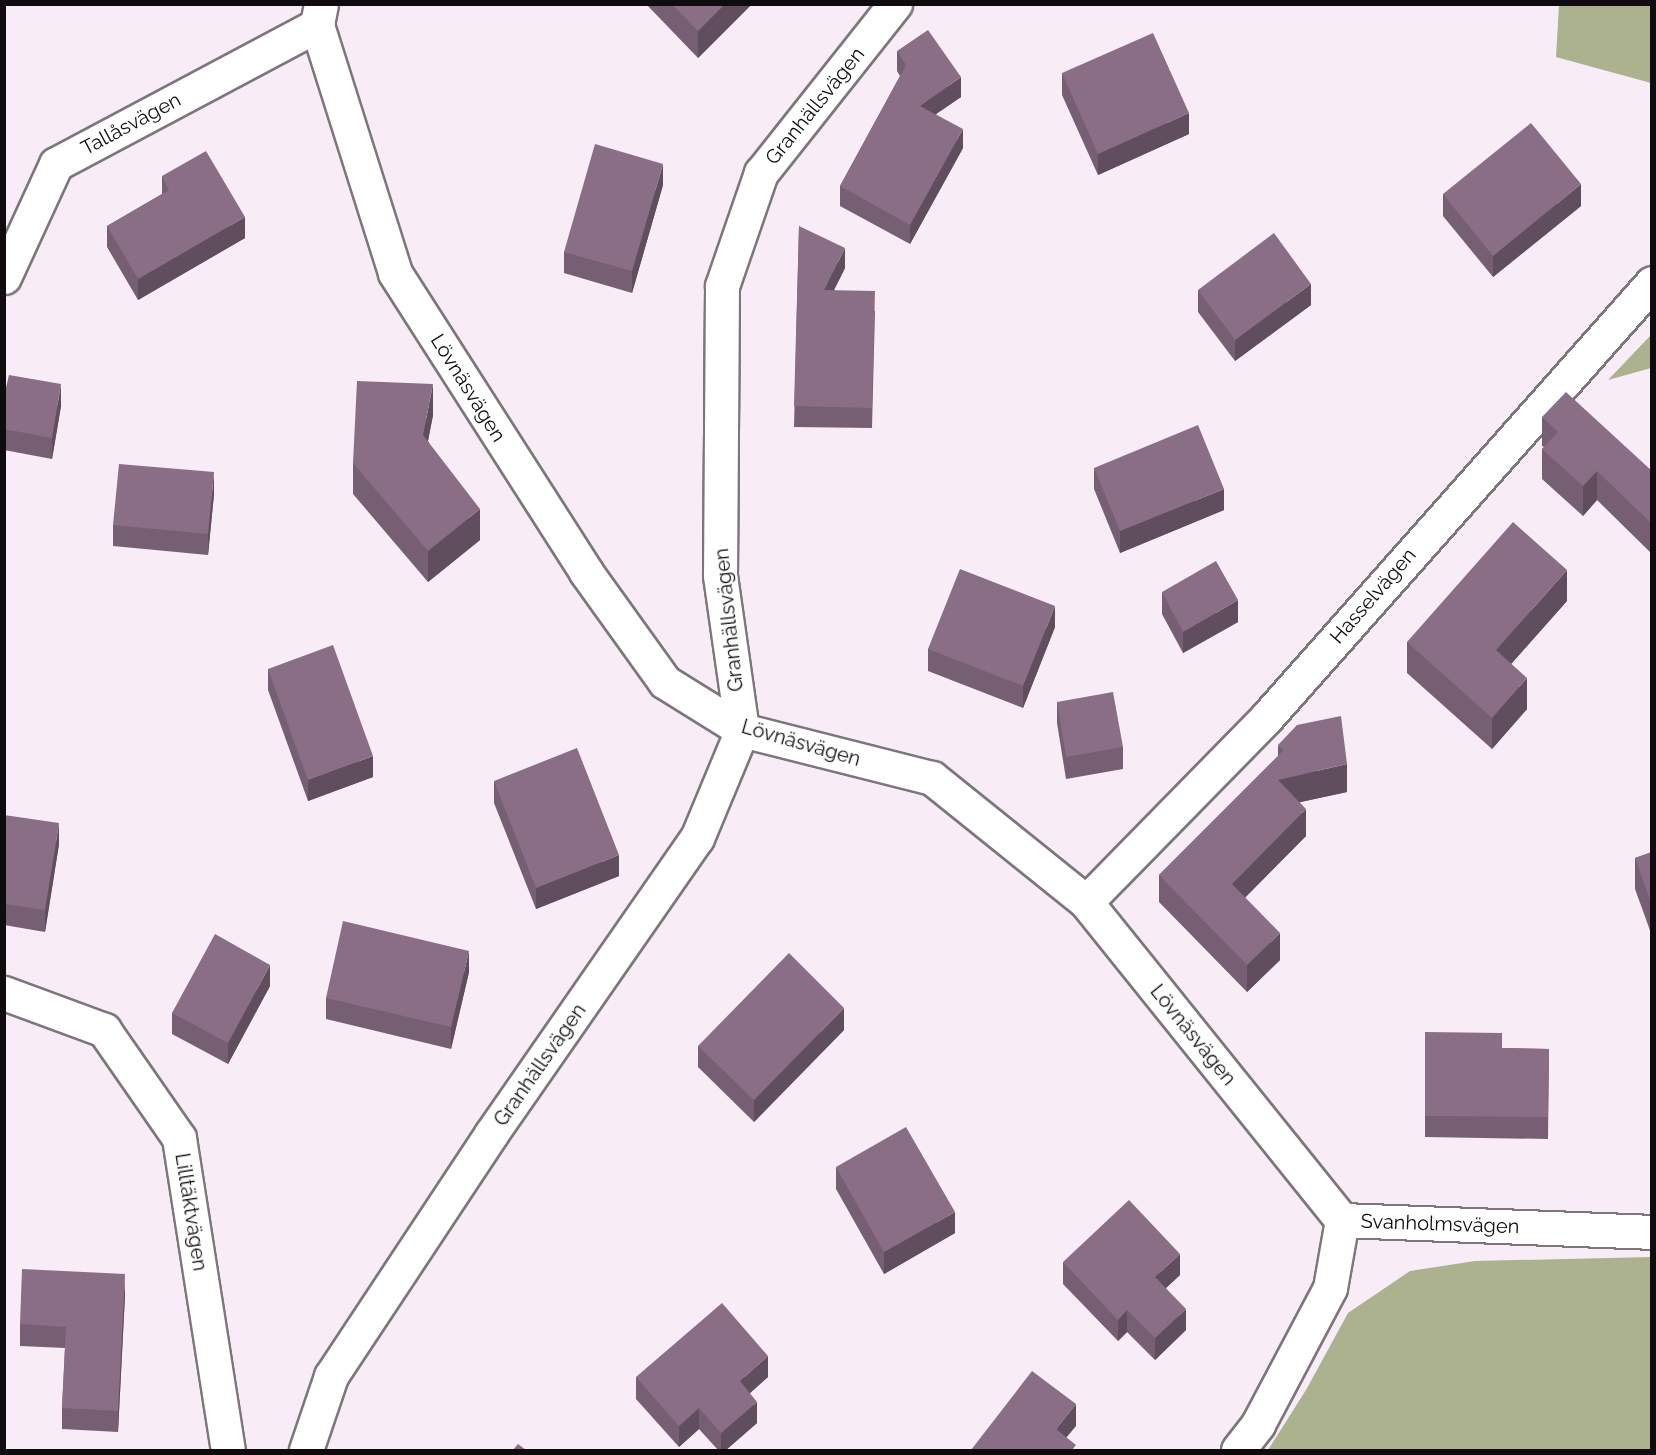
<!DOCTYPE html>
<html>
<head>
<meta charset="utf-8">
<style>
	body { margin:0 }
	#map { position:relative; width:1656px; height:1455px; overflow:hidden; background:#f8edf6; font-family:Raleway,sans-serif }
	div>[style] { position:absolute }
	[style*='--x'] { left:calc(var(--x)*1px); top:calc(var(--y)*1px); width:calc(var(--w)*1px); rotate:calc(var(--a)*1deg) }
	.forest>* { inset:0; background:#acb18e }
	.roads { filter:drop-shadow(2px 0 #7e757d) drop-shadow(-2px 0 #7e757d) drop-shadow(0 2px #7e757d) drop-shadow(0 -2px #7e757d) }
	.minor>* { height:33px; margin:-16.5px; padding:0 16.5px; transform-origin:16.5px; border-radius:16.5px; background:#fff }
	.wall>* { inset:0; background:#765f73 }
	.shaded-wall>* { inset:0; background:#604d5e }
	.building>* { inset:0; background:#896e86 }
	span { translate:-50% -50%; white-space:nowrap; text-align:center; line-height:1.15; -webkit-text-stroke:5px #fff; paint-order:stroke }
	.street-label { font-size:20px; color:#0f0b0e }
	.frame { position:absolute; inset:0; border:6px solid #0f0b0e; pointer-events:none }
</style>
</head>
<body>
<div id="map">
	<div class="forest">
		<i style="clip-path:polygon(1559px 5px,1651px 5px,1651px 83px,1556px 57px)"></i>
		<i style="clip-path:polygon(1651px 335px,1651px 368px,1608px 380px)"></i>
		<i style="clip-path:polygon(1651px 1257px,1651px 1450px,1268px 1450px,1306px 1390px,1348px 1313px,1410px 1271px,1475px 1261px)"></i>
	</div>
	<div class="roads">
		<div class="minor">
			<i style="--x:321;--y:4;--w:21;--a:101"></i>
			<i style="--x:317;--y:25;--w:260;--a:72.5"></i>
			<i style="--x:395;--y:273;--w:355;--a:57.4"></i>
			<i style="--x:586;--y:572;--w:135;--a:54.3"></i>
			<i style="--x:665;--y:682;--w:91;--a:31.9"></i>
			<i style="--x:742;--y:730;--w:196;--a:14.2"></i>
			<i style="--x:932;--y:778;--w:198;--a:38.8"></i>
			<i style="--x:1086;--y:902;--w:408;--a:51.2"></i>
			<i style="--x:4;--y:277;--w:124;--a:-65.3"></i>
			<i style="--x:56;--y:164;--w:296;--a:-28"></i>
			<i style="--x:1086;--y:902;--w:259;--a:-45.6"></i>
			<i style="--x:1267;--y:717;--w:580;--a:-48.42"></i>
			<i style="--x:4;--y:993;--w:107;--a:20.3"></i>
			<i style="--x:104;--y:1030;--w:131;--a:55.2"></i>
			<i style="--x:179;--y:1138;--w:316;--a:81.1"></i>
			<i style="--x:306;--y:1450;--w:78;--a:-71.3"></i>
			<i style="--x:331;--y:1376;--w:290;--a:-56.5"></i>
			<i style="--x:491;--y:1134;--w:361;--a:-55.2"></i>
			<i style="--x:697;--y:838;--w:117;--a:-67.4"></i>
			<i style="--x:742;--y:730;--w:157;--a:-98.1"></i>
			<i style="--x:720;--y:575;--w:289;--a:-89.6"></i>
			<i style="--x:722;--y:286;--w:120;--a:-71"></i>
			<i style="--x:761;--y:173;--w:216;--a:-51.6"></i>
			<i style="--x:1238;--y:1450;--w:33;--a:-52"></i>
			<i style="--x:1258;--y:1424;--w:154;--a:-62.1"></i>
			<i style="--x:1330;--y:1288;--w:69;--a:-80"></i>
			<i style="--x:1342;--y:1220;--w:310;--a:2.2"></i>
		</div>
	</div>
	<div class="wall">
		<i style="clip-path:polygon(646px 4px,752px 4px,698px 58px)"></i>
		<i style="clip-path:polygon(897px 51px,961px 97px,936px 114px,963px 148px,910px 244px,840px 206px,840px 186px,900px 76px,897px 71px)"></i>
		<i style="clip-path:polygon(1062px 73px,1189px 134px,1098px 175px,1062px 95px)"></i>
		<i style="clip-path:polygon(162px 176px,245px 238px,138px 300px,107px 247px,107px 226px,162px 194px)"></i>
		<i style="clip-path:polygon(663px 185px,632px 293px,564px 273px,564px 252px)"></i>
		<i style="clip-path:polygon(1443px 194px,1581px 206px,1493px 277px,1443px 216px)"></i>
		<i style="clip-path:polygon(799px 226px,845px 268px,834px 290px,875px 311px,872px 428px,794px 427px)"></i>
		<i style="clip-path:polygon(1198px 290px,1311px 305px,1235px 361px,1198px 312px)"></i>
		<i style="clip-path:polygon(4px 396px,61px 406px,52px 459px,4px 450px)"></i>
		<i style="clip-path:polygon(433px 415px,428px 441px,480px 540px,428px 582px,353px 494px,353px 463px)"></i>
		<i style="clip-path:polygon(1542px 417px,1652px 471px,1652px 554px,1597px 500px,1583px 516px,1542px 479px,1542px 449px,1544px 447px,1542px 446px)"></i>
		<i style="clip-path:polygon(1094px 468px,1224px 510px,1120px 553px,1094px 489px)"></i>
		<i style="clip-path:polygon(214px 494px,208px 555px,113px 546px,113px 525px)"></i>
		<i style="clip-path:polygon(1162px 592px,1238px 622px,1183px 653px,1162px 614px)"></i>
		<i style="clip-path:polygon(1567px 601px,1511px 664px,1527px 709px,1492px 749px,1407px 673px,1407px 642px)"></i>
		<i style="clip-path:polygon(1055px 627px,1023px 708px,928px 671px,928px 649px)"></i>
		<i style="clip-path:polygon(268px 669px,373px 777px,308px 801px,268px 690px)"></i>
		<i style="clip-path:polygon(1057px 702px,1123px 747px,1123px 769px,1066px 779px,1057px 723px)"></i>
		<i style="clip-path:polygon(1278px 745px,1347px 792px,1300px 802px,1306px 836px,1245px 897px,1280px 960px,1247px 992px,1159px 902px,1159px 875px,1278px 756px)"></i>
		<i style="clip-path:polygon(494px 781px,619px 876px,536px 909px,494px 803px)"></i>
		<i style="clip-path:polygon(4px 815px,59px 844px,45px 932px,4px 925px)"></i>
		<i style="clip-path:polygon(1652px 852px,1652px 936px,1635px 889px,1635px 858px)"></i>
		<i style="clip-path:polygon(469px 972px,451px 1049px,326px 1019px,326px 998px)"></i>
		<i style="clip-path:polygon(270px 986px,228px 1064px,172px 1034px,172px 1013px)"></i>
		<i style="clip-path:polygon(844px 1030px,754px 1122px,698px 1067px,698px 1046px)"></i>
		<i style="clip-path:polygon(1425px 1032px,1502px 1048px,1549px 1049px,1548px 1139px,1425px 1137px)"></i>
		<i style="clip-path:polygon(836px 1167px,955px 1233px,884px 1274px,836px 1189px)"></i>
		<i style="clip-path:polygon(1063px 1262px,1180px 1275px,1166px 1288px,1186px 1330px,1155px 1360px,1127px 1332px,1118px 1341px,1063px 1284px)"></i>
		<i style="clip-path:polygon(125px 1295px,118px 1432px,62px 1429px,62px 1408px,65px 1348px,20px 1346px,20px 1324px)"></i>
		<i style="clip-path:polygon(636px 1377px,768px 1377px,750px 1393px,757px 1423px,726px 1450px,718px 1450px,699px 1429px,679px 1447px,636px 1399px)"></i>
	</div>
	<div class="shaded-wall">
		<i style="clip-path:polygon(725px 4px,752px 4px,698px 58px,698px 31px)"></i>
		<i style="clip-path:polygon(961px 77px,961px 97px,920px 125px,920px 106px)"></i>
		<i style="clip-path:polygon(1189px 113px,1189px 134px,1098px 175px,1098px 154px)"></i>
		<i style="clip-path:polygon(963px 129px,963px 148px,910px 244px,910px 225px)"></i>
		<i style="clip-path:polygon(663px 164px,663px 185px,632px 293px,632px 271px)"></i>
		<i style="clip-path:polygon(1581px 184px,1581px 206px,1493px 277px,1493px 256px)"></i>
		<i style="clip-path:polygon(245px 217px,245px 238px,138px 300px,138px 279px)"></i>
		<i style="clip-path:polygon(845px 248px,845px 268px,824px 310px,824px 290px)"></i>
		<i style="clip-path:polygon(1311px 284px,1311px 305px,1235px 361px,1235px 340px)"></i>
		<i style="clip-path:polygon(61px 384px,61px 406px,52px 459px,52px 438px)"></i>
		<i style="clip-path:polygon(433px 384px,433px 415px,423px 466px,423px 435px)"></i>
		<i style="clip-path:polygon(1597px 471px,1597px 500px,1583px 516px,1583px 486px)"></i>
		<i style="clip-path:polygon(214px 472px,214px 494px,208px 555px,208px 534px)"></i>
		<i style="clip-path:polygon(1224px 489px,1224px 510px,1120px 553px,1120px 531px)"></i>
		<i style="clip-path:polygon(480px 509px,480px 540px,428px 582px,428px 551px)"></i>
		<i style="clip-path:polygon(1567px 570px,1567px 601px,1496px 681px,1496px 650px)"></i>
		<i style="clip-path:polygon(1238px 600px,1238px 622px,1183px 653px,1183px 632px)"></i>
		<i style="clip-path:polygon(1055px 606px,1055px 627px,1023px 708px,1023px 686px)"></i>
		<i style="clip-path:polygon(1527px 678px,1527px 709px,1492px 749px,1492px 718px)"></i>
		<i style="clip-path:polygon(373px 756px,373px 777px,308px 801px,308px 780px)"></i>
		<i style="clip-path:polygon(1347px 764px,1347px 792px,1278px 807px,1278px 780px)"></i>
		<i style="clip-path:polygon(1306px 809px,1306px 836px,1232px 911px,1232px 884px)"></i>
		<i style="clip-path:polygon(59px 823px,59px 844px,45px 932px,45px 910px)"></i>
		<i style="clip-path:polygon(619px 855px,619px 876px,536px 909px,536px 888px)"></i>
		<i style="clip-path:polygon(1280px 933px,1280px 960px,1247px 992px,1247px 965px)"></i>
		<i style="clip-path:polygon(469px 951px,469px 972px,451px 1049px,451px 1027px)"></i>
		<i style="clip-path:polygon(270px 965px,270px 986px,228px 1064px,228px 1043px)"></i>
		<i style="clip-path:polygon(844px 1008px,844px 1030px,754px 1122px,754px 1100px)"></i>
		<i style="clip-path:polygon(955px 1212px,955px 1233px,884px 1274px,884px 1252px)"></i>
		<i style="clip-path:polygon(1180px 1254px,1180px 1275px,1155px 1298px,1155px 1277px)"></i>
		<i style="clip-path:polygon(125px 1274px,125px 1295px,118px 1432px,118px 1411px)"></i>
		<i style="clip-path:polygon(1186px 1309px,1186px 1330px,1155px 1360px,1155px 1338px)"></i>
		<i style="clip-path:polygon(1127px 1310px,1127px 1332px,1118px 1341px,1118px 1320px)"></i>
		<i style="clip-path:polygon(768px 1356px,768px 1377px,740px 1402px,740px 1381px)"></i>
		<i style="clip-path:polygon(757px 1402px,757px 1423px,726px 1450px,721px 1450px,721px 1433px)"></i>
		<i style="clip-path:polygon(1076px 1404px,1076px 1426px,1056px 1450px,1056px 1429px)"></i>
		<i style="clip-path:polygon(699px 1408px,699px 1429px,679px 1447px,679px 1426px)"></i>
	</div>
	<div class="building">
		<i style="clip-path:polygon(672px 4px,725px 4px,698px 31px)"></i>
		<i style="clip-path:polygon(928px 30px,961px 77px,920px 106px,963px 129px,910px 225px,840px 186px,906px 65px,897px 51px)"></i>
		<i style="clip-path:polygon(1153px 33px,1189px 113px,1098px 154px,1062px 73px)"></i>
		<i style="clip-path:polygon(1531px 123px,1581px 184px,1493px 256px,1443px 194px)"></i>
		<i style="clip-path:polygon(595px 144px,663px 164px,632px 271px,564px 252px)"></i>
		<i style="clip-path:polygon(206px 151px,245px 217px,138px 279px,107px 226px,169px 190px,162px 176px)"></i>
		<i style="clip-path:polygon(799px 226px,845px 248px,824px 290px,875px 291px,872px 408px,794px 406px)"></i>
		<i style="clip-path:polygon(1274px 233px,1311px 284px,1235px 340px,1198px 290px)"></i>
		<i style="clip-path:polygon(9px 375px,61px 384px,52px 438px,4px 429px,4px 396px)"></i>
		<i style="clip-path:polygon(357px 381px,433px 384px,423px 435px,480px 509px,428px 551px,353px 463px)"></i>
		<i style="clip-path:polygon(1566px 392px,1652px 471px,1652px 524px,1597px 471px,1583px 486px,1542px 449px,1558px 432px,1542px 417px)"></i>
		<i style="clip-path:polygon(1198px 425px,1224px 489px,1120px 531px,1094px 468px)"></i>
		<i style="clip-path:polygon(119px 464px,214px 472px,208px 534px,113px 525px)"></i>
		<i style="clip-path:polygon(1513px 522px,1567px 570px,1496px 650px,1527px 678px,1492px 718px,1407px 642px)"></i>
		<i style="clip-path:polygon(1216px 561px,1238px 600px,1183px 632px,1162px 592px)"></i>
		<i style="clip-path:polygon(960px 569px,1055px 606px,1023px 686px,928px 649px)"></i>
		<i style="clip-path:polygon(333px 645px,373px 756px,308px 780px,268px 669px)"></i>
		<i style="clip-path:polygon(1113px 692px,1123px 747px,1066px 757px,1057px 702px)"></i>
		<i style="clip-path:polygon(1341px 716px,1347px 764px,1278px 780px,1306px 809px,1232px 884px,1280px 933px,1247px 965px,1159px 875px,1284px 750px,1278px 745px,1297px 725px)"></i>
		<i style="clip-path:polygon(577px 748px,619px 855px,536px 888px,494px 781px)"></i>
		<i style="clip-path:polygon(4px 815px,59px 823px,45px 910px,4px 904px)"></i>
		<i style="clip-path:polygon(1652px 852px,1652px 905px,1635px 858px)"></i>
		<i style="clip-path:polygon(343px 921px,469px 951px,451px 1027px,326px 998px)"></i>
		<i style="clip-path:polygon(215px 934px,270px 965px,228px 1043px,172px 1013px)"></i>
		<i style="clip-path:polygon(789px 953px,844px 1008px,754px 1100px,698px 1046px)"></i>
		<i style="clip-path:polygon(1425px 1032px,1502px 1033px,1502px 1048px,1549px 1049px,1548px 1117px,1425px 1116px)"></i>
		<i style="clip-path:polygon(906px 1127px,955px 1212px,884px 1252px,836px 1167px)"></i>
		<i style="clip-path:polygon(1129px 1200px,1180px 1254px,1155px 1277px,1186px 1309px,1155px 1338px,1127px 1310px,1118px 1320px,1063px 1262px)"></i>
		<i style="clip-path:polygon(22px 1269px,125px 1274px,118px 1411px,62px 1408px,66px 1327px,20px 1324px)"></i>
		<i style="clip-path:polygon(722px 1303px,768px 1356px,740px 1381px,757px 1402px,721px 1433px,699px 1408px,679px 1426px,636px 1377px)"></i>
		<i style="clip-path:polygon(1032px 1371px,1076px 1404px,1056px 1429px,1076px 1445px,1072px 1450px,971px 1450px)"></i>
		<i style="clip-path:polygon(518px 1444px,526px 1450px,513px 1450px)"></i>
	</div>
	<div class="street-label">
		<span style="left:815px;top:106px;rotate:-51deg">Granhällsvägen</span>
		<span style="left:131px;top:124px;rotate:-28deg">Tallåsvägen</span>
		<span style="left:468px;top:388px;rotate:58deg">Lövnäsvägen</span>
		<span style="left:1373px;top:596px;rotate:-49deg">Hasselvägen</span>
		<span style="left:729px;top:620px;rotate:-96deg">Granhällsvägen</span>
		<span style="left:801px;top:743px;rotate:16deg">Lövnäsvägen</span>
		<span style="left:1193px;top:1035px;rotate:51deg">Lövnäsvägen</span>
		<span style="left:540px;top:1065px;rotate:-55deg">Granhällsvägen</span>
		<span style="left:191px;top:1212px;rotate:81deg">Lilltäktvägen</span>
		<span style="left:1440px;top:1224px;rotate:2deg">Svanholmsvägen</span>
	</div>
	<div class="frame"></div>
</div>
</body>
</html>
